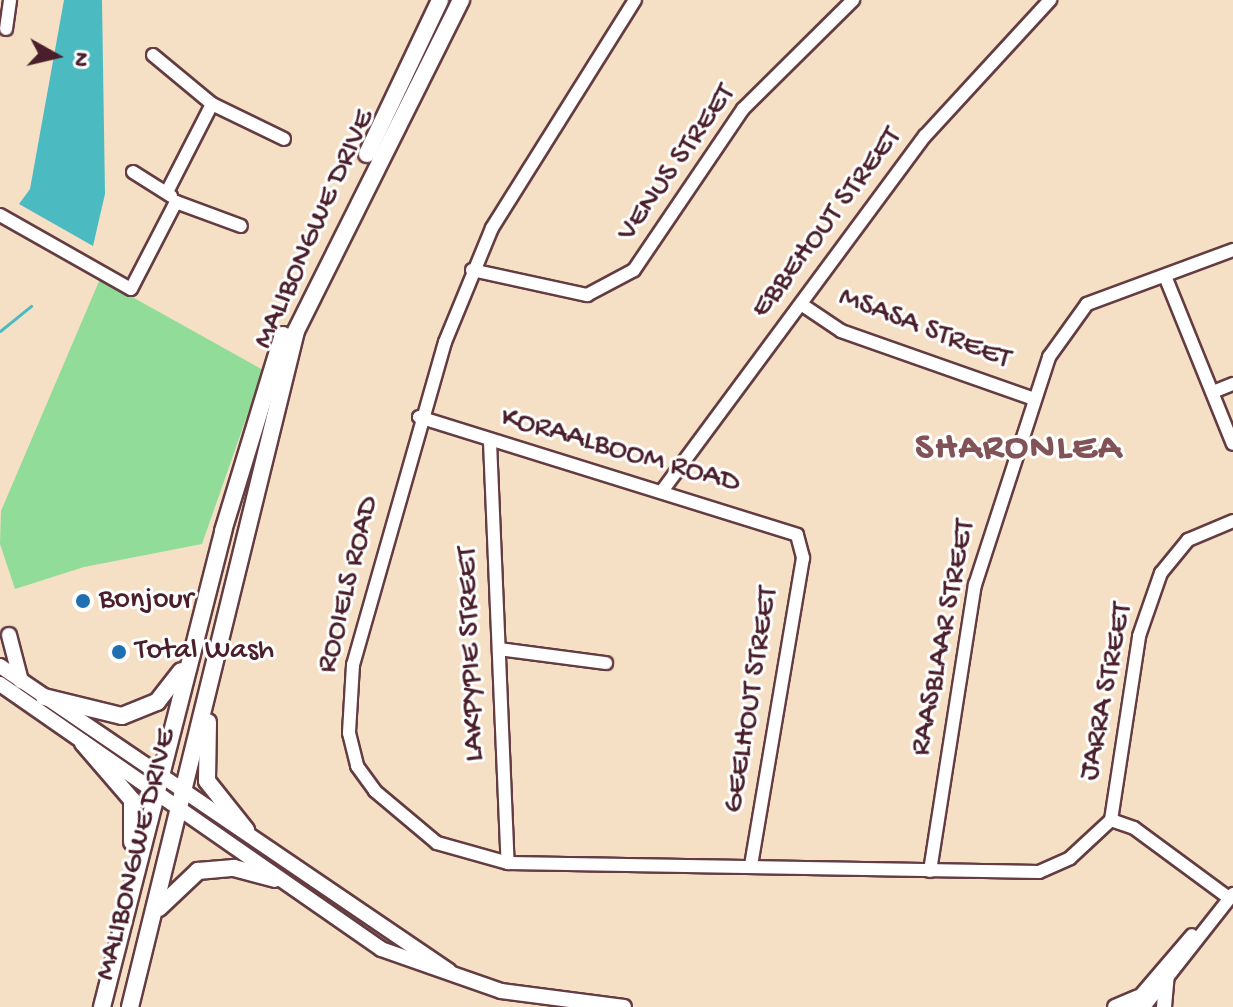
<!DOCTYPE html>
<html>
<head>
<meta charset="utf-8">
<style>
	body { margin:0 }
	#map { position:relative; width:1233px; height:1007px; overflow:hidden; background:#f5e0c5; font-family:"Gochi Hand",sans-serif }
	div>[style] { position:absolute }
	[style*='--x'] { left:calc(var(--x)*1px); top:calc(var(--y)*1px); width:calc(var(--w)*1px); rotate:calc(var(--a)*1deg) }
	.green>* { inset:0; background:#91dc98 }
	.water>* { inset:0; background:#4bbac1 }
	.stream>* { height:3px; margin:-1.5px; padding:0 1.5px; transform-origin:1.5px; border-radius:1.5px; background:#4bbac1 }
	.roads { filter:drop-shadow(2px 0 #643c42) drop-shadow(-2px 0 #643c42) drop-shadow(0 2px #643c42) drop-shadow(0 -2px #643c42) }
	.minor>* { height:12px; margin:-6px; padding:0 6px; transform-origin:6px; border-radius:6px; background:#fff }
	.tertiary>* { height:14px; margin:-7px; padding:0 7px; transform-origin:7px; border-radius:7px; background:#fff }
	.secondary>* { height:16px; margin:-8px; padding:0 8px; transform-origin:8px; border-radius:8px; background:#fff }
	.dots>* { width:22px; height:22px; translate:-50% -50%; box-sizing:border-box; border:4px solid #fff; border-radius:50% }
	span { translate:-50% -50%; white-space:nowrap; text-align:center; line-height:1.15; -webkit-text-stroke:6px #fff; paint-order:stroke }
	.street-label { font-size:30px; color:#4a1f2b }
	.poi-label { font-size:30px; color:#4a1f2b }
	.left { translate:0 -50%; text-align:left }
	.district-label { font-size:38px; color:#815356; font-weight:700; letter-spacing:2px }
	.north { position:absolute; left:16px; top:16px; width:80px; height:80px; -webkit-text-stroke:6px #fff; paint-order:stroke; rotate:98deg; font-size:22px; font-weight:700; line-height:32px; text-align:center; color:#4a1f2b }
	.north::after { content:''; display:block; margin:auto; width:28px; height:36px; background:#4a1f2b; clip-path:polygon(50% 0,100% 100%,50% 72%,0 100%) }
</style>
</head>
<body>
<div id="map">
	<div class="green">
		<i style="clip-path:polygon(100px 279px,263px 370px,202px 544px,84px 567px,15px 589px,0 544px,1px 511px)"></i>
	</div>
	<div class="water">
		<i style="clip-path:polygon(64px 0,102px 0,105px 194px,93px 246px,19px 204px,30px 189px)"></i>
	</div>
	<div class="stream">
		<i style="--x:0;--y:331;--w:40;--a:-39"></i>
	</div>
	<div class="roads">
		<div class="minor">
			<i style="--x:635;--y:0;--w:269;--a:122.1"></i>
			<i style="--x:492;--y:228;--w:123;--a:112.4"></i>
			<i style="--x:445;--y:342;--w:336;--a:105.9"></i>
			<i style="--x:353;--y:665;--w:68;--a:93.4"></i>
			<i style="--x:349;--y:733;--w:34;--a:76"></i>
			<i style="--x:357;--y:766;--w:31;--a:54"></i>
			<i style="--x:375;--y:791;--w:81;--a:40"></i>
			<i style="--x:437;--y:843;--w:74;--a:15.7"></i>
			<i style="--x:508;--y:863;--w:531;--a:0.97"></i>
			<i style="--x:1039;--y:872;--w:34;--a:-24"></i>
			<i style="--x:1070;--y:858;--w:56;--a:-42.8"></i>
			<i style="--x:6;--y:29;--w:29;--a:-82"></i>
			<i style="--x:153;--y:55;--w:77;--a:39.7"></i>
			<i style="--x:133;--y:172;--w:45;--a:32.3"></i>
			<i style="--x:167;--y:192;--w:99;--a:-62.9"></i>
			<i style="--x:212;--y:104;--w:80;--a:25.9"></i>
			<i style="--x:0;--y:215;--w:150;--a:29.5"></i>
			<i style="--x:131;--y:289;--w:98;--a:-62.7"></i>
			<i style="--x:176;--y:202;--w:69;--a:20.3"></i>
			<i style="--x:472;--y:270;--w:118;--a:12.3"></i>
			<i style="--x:587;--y:295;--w:53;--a:-28"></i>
			<i style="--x:634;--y:270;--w:194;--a:-55.9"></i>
			<i style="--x:743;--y:109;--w:155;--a:-44.7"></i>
			<i style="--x:1165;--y:276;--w:181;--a:68"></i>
			<i style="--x:801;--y:304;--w:48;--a:34"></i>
			<i style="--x:841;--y:331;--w:201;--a:19.4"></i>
			<i style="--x:1213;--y:392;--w:22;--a:-22"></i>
			<i style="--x:419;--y:417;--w:396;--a:17.3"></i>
			<i style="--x:797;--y:535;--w:24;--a:75"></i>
			<i style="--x:803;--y:558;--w:312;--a:99.6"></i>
			<i style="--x:490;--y:442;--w:421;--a:87.6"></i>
			<i style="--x:662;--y:491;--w:442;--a:-53.5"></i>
			<i style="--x:925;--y:136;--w:185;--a:-47.4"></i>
			<i style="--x:499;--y:649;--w:108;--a:7.5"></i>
			<i style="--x:1111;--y:820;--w:186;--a:-81.3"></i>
			<i style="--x:1139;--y:636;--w:67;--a:-70.8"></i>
			<i style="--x:1161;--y:573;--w:43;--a:-50.7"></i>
			<i style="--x:1188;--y:540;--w:49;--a:-22.9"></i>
			<i style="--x:1111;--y:820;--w:24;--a:19"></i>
			<i style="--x:1134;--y:828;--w:118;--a:36.4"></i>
			<i style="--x:930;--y:871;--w:290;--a:-81.1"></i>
			<i style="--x:975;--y:585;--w:240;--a:-72"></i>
			<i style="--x:1049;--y:357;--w:65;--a:-54.4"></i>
			<i style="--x:1087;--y:304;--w:156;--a:-20.3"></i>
			<i style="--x:1134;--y:1003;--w:89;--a:-49.5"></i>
			<i style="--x:1144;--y:1007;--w:144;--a:-51.8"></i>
		</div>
		<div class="tertiary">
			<i style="--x:9;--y:635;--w:48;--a:75.4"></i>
			<i style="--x:0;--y:666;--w:543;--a:34.19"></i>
			<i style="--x:0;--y:684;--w:464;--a:34.8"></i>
			<i style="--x:381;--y:949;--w:127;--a:19.3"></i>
			<i style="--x:501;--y:991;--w:124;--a:7.4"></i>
			<i style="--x:1115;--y:1007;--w:25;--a:-23"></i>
			<i style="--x:1164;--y:1007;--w:32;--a:-85"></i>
		</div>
		<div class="secondary">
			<i style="--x:367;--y:154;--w:170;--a:-64.6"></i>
			<i style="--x:44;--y:697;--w:80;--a:13.7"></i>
			<i style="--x:122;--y:716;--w:38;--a:-22"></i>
			<i style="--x:157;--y:702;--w:39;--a:-52"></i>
			<i style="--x:208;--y:722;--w:59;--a:91"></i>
			<i style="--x:207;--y:781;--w:63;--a:51.5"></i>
			<i style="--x:83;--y:743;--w:75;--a:49.3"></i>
			<i style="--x:132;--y:800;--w:42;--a:90"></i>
			<i style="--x:159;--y:908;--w:54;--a:-43.5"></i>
			<i style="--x:198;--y:871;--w:36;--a:-5"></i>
			<i style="--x:234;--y:868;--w:42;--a:15"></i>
			<i style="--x:102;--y:1007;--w:491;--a:-75.7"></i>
			<i style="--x:223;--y:531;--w:205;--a:-73"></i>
			<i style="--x:130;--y:1007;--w:696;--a:-76.2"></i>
			<i style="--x:296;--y:331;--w:370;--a:-63.5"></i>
		</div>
	</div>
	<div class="dots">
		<i style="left:83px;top:601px;background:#1f6fb2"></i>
		<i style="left:119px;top:652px;background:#1f6fb2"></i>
	</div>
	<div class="street-label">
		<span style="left:678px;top:164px;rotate:-55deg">VENUS STREET</span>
		<span style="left:828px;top:224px;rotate:-53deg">EBBEHOUT STREET</span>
		<span style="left:316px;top:230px;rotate:-66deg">MALIBONGWE DRIVE</span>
		<span style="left:924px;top:330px;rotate:21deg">MSASA STREET</span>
		<span style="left:620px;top:452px;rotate:16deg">KORAALBOOM ROAD</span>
		<span style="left:350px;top:585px;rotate:-76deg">ROOIELS ROAD</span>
		<span style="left:945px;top:638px;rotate:-79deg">RAASBLAAR STREET</span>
		<span style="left:473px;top:654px;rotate:-92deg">LAKPYPIE STREET</span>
		<span style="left:1108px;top:692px;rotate:-79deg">JARRA STREET</span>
		<span style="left:753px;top:700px;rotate:-81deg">GEELHOUT STREET</span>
		<span style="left:138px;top:855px;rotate:-76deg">MALIBONGWE DRIVE</span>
	</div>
	<div class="poi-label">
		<span class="left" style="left:99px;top:601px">Bonjour</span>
		<span class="left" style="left:135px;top:652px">Total Wash</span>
	</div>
	<div class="district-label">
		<span style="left:1019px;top:450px">SHARONLEA</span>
	</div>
	<div class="north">N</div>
</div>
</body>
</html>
